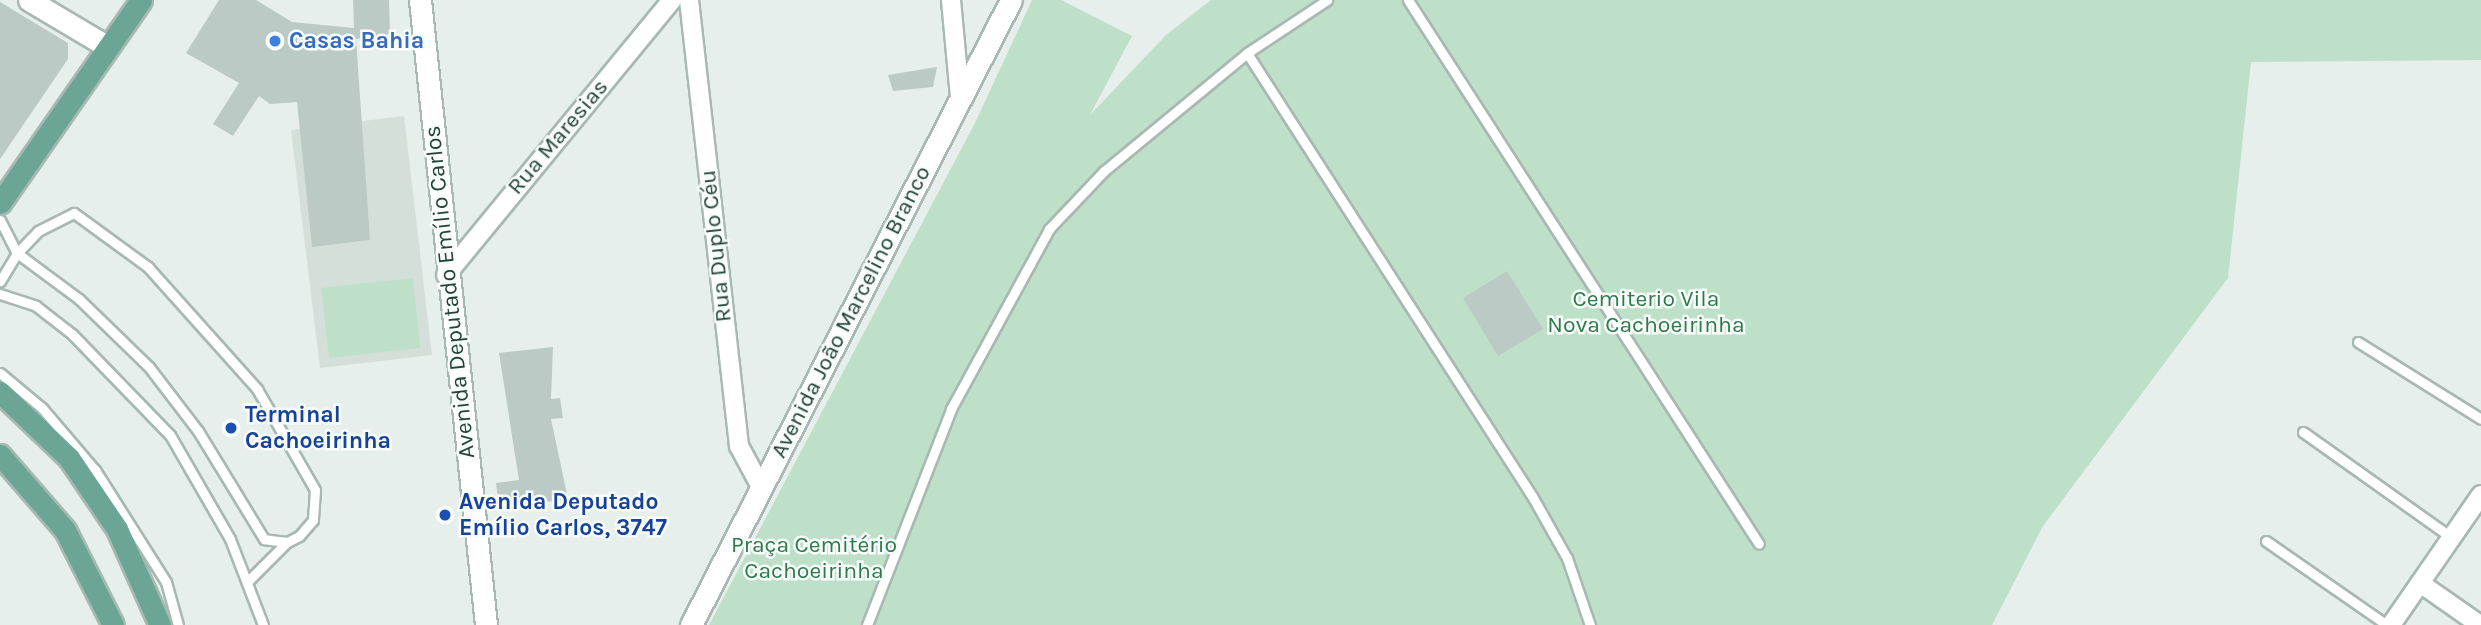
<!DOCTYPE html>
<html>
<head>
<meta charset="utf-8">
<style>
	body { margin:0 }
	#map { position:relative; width:2481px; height:625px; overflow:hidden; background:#e6efeb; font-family:Karla,sans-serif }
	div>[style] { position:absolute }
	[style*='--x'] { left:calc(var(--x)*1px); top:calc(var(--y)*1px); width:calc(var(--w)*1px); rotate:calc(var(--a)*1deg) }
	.built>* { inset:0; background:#d4dfda }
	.green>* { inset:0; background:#bfe0c8 }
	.building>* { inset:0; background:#bbcac4 }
	.roads { filter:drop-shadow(2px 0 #a8b8b2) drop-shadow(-2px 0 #a8b8b2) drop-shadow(0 2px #a8b8b2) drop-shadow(0 -2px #a8b8b2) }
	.service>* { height:9px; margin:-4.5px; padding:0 4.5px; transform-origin:4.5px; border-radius:4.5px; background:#fff }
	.minor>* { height:18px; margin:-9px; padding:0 9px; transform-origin:9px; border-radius:9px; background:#fff }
	.tertiary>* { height:21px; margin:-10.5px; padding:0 10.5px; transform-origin:10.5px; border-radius:10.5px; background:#fff }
	.secondary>* { height:21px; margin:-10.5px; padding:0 10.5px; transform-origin:10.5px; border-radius:10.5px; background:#fff }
	.primary>* { height:21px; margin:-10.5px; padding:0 10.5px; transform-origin:10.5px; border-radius:10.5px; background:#6aa596 }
	.dots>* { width:19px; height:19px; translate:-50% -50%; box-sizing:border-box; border:4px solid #f7fbf9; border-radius:50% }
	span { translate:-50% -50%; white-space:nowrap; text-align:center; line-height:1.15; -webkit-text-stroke:5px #f7fbf9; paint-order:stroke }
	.shop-label { font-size:23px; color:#366cbe; font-weight:700 }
	.left { translate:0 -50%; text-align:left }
	.street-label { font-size:23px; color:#24423a }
	.park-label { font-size:23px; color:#2d7a4b }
	.transit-label { font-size:23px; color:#164399; font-weight:700 }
</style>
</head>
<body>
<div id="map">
	<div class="built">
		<i style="clip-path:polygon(404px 116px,432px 355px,320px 368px,291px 130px)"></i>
	</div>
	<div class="green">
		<i style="clip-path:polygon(1032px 0,1061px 0,1132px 36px,1090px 115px,1166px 35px,1211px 0,2481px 0,2481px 60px,2251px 62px,2228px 278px,2043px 526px,1992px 625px,709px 625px,975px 123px)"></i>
		<i style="clip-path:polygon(413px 278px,420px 348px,329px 358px,321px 288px)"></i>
	</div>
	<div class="building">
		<i style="clip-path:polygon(219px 0,256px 0,292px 22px,354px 28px,353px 0,389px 0,390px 35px,356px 39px,370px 240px,312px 247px,297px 102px,270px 104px,259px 96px,233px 136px,213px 124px,239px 83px,186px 53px)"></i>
		<i style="clip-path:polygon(0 2px,68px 43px,68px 59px,0 159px)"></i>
		<i style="clip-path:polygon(937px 67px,933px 87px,893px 91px,888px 75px)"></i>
		<i style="clip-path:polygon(1507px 271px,1543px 329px,1498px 356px,1463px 298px)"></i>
		<i style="clip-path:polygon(553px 347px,551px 399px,560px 398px,563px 418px,551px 419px,568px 499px,499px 508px,496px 483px,519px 480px,499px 353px)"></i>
	</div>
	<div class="roads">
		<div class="service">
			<i style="--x:1408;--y:0;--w:647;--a:57.17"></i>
			<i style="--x:1247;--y:53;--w:527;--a:57.25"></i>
			<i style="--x:1532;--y:496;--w:71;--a:60.6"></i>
			<i style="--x:1567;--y:558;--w:71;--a:71.1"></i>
			<i style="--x:74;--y:213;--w:92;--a:36.1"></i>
			<i style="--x:148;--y:267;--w:164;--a:48.2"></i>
			<i style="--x:257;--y:389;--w:116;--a:60.1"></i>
			<i style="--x:315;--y:490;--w:30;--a:94"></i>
			<i style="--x:313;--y:520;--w:21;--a:131"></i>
			<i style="--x:299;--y:536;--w:13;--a:153"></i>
			<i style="--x:287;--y:542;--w:23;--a:-173"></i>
			<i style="--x:264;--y:539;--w:127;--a:-121.4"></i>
			<i style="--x:198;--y:431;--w:81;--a:-127.4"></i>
			<i style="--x:149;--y:367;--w:98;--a:-135.8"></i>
			<i style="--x:79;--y:299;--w:77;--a:-143.4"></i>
			<i style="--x:17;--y:253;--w:30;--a:-46"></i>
			<i style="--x:38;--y:231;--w:40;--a:-26.6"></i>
			<i style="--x:0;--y:220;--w:37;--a:63"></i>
			<i style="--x:17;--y:253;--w:33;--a:121"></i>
			<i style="--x:0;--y:294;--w:38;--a:18"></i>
			<i style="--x:36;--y:306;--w:46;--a:37.9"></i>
			<i style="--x:72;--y:334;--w:141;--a:45.9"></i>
			<i style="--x:170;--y:435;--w:120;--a:60"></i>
			<i style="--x:230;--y:539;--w:92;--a:69"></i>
			<i style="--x:2358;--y:342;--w:145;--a:32"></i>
			<i style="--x:0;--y:373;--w:55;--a:39.8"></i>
			<i style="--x:42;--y:408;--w:82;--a:49.5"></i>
			<i style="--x:95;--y:470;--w:133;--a:57.6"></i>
			<i style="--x:166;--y:582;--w:45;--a:74.4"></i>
			<i style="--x:2303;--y:432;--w:183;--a:35.4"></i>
			<i style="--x:2266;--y:541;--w:147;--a:34.8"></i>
			<i style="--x:249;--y:580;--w:54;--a:-45"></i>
			<i style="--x:867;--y:625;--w:232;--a:-68.7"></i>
			<i style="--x:951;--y:409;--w:205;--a:-61.4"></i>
			<i style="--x:1049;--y:229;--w:80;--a:-46.5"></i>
			<i style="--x:1104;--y:171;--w:185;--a:-39.5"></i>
			<i style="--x:1247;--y:53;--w:96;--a:-33.5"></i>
		</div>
		<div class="minor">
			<i style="--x:689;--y:0;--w:449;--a:83.6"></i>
			<i style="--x:739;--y:446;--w:47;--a:61.8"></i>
			<i style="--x:951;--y:0;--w:97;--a:84.7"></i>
			<i style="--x:446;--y:275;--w:356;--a:-50.6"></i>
			<i style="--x:2420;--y:583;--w:73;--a:35"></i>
			<i style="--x:2391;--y:625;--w:158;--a:-55.3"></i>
		</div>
		<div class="tertiary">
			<i style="--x:29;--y:0;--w:92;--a:30.7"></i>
			<i style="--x:691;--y:625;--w:702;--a:-62.89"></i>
		</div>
		<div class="secondary">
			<i style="--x:420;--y:0;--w:628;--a:83.97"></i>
		</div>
		<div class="primary">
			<i style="--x:0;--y:203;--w:247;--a:-55.2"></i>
			<i style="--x:0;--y:392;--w:95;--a:43.7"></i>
			<i style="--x:69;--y:458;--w:86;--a:55.9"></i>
			<i style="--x:117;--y:529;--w:105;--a:65.9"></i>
			<i style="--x:0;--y:455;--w:99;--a:49.1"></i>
			<i style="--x:65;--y:530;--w:106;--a:63.2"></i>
		</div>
	</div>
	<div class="dots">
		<i style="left:275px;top:41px;background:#3f7fe0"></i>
		<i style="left:231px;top:428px;background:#1a4fb4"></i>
		<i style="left:445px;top:515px;background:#1a4fb4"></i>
	</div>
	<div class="shop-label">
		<span class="left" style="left:289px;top:41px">Casas Bahia</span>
	</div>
	<div class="street-label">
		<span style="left:558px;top:137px;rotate:-50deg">Rua Maresias</span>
		<span style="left:716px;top:246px;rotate:-96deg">Rua Duplo Céu</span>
		<span style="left:450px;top:292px;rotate:-96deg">Avenida Deputado Emílio Carlos</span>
		<span style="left:851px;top:312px;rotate:-63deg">Avenida João Marcelino Branco</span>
	</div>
	<div class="park-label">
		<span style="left:1646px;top:312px">Cemiterio Vila<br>Nova Cachoeirinha</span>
		<span style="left:814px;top:558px">Praça Cemitério<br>Cachoeirinha</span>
	</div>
	<div class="transit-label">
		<span class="left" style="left:245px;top:428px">Terminal<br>Cachoeirinha</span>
		<span class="left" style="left:459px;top:515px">Avenida Deputado<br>Emílio Carlos, 3747</span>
	</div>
</div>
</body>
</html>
